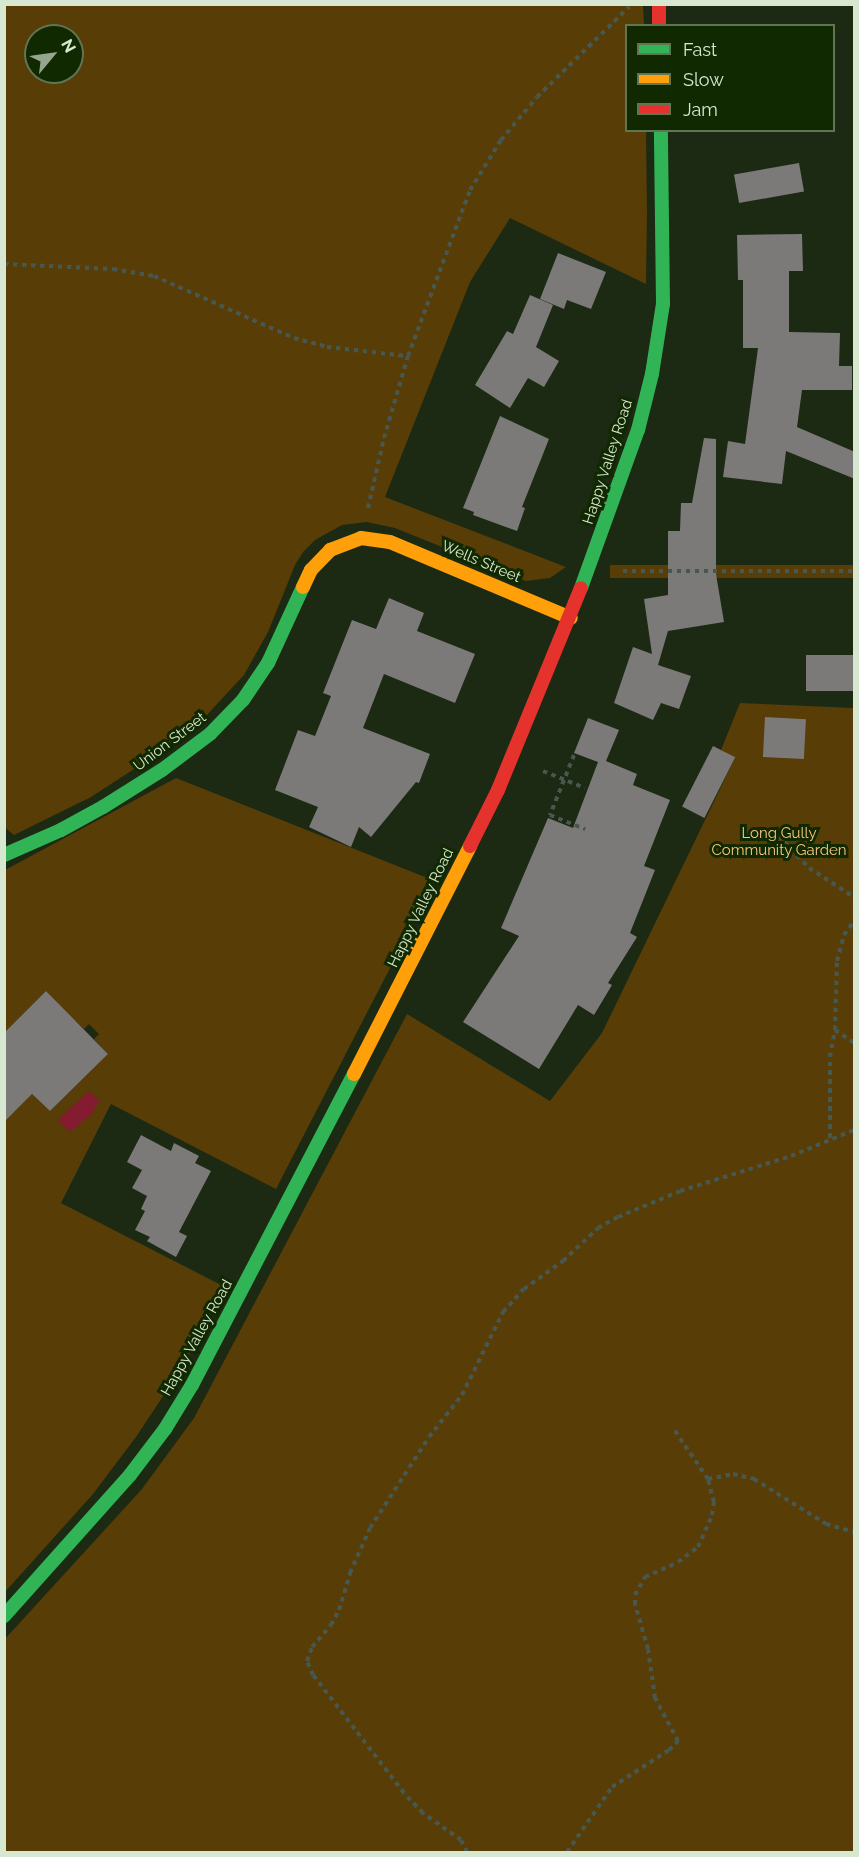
<!DOCTYPE html>
<html>
<head>
<meta charset="utf-8">
<style>
  body { margin:0 }
  #map { position:relative; width:859px; height:1857px; overflow:hidden; background:#1c2913; font-family:Raleway,sans-serif }
  div>[style] { position:absolute }
  .green>* { inset:0; background:#583d06; transform-origin:0 0 }
  .water>* { inset:0; background:#851b30 }
  .building>* { inset:0; background:#7b7a79; transform-origin:0 0 }
  .path>* { height:4px; margin-top:-2px; transform-origin:0; background:repeating-linear-gradient(90deg,#465850 0 4.5px,transparent 0 9px) }
  .fast>* { height:14px; margin:-7px; padding:0 7px; transform-origin:7px; border-radius:7px; background:#30b455 }
  .slow>* { height:14px; margin:-7px; padding:0 7px; transform-origin:7px; border-radius:7px; background:#ff9f0a }
  .jam>* { height:14px; margin:-7px; padding:0 7px; transform-origin:7px; border-radius:7px; background:#e5322d }
  span { translate:-50% -50%; white-space:nowrap; text-align:center; line-height:1.15; -webkit-text-stroke:6px #102900; paint-order:stroke }
  .street-label { font-size:15px; color:#d8e8d0 }
  .park-label { font-size:15px; color:#f9c67d }
  .frame { position:absolute; inset:0; border:6px solid #d8e8d0; pointer-events:none }
  .legend { position:absolute; left:625px; top:24px; width:210px; height:108px; box-sizing:border-box; background:#102900; border:2px solid #607553; margin:0; padding:8px 10px; list-style:none; font-size:18px; color:#d8e8d0 }
  .legend li { display:flex; align-items:center; gap:12px; height:30px }
  .legend b { width:30px; border:2px solid #607553 }
  .north { position:absolute; left:24px; top:24px; width:60px; height:60px; box-sizing:border-box; background:#102900; border:2px solid #607553; border-radius:50%; rotate:61deg; font-size:16px; font-weight:700; line-height:24px; text-align:center; color:#d8e8d0 }
  .north::after { content:''; display:block; margin:auto; width:21px; height:27px; background:#96a58e; clip-path:polygon(50% 0,100% 100%,50% 72%,0 100%) }
</style>
</head>
<body>
<div id="map">
  <div class="green">
    <div style="clip-path:polygon(evenodd,4px 5px,643px 5px,644px 25px,626px 26px,626px 130px,646px 131px,647px 211px,646px 284px,510px 218px,470px 282px,385px 497px,566px 567px,550px 578px,526px 581px,395px 528px,367px 522px,342px 525px,315px 540px,303px 552px,295px 565px,268px 632px,244px 675px,191px 732px,91px 797px,14px 835px,4px 827px,4px 5px,36px 36px,72px 36px,72px 72px,36px 72px,36px 36px)"></div>
    <div style="left:610px;top:565px;width:244px;height:13px"></div>
    <div style="clip-path:polygon(740px 703px,854px 708px,854px 1852px,5px 1852px,4px 1640px,142px 1489px,194px 1418px,407px 1014px,550px 1101px,602px 1033px,735px 758px,721px 750px)"></div>
    <div style="clip-path:polygon(176px 778px,435px 881px,276px 1189px,111px 1104px,61px 1203px,225px 1287px,185px 1363px,136px 1437px,93px 1494px,5px 1592px,5px 1102px,14px 1112px,32px 1094px,50px 1111px,108px 1054px,94px 1039px,99px 1034px,89px 1024px,84px 1029px,68px 1014px,55px 1019px,64px 1010px,46px 991px,5px 1032px,5px 870px)"></div>
  </div>
  <div class="water">
    <div style="clip-path:polygon(89px 1091px,100px 1102px,93px 1109px,95px 1111px,70px 1132px,58px 1120px)"></div>
  </div>
  <div class="building">
    <div style="left:799px;top:163px;width:29px;height:66px;rotate:80deg"></div>
    <div style="clip-path:polygon(802px 234px,803px 271px,789px 271px,789px 332px,840px 333px,839px 366px,852px 366px,852px 390px,802px 390px,797px 427px,855px 452px,855px 479px,786px 451px,782px 484px,723px 477px,728px 441px,745px 444px,758px 348px,743px 348px,743px 280px,738px 280px,737px 235px)"></div>
    <div style="clip-path:polygon(558px 253px,606px 272px,591px 309px,567px 300px,564px 309px,540px 299px)"></div>
    <div style="clip-path:polygon(530px 295px,553px 305px,536px 347px,559px 361px,544px 387px,528px 378px,510px 408px,475px 385px,507px 331px,513px 334px)"></div>
    <div style="clip-path:polygon(500px 416px,549px 439px,522px 507px,525px 508px,517px 531px,473px 515px,474px 512px,463px 508px)"></div>
    <div style="clip-path:polygon(704px 438px,716px 439px,716px 574px,724px 622px,668px 631px,658px 665px,691px 676px,679px 709px,661px 703px,653px 720px,614px 703px,633px 647px,652px 654px,644px 599px,668px 595px,668px 531px,680px 531px,681px 503px,692px 503px)"></div>
    <div style="clip-path:polygon(389px 598px,424px 613px,417px 631px,475px 654px,455px 703px,384px 674px,363px 728px,430px 754px,419px 783px,416px 782px,371px 837px,359px 827px,351px 847px,309px 827px,318px 807px,275px 790px,298px 730px,315px 736px,331px 696px,323px 693px,352px 620px,376px 629px)"></div>
    <div style="left:855px;top:655px;width:36px;height:49px;rotate:90deg"></div>
    <div style="left:765px;top:717px;width:41px;height:40px;rotate:3deg"></div>
    <div style="clip-path:polygon(588px 718px,619px 730px,606px 761px,637px 774px,633px 785px,670px 800px,644px 866px,655px 870px,630px 933px,637px 937px,608px 983px,612px 985px,594px 1015px,578px 1005px,539px 1069px,463px 1022px,519px 936px,501px 928px,548px 818px,573px 828px,598px 762px,574px 753px)"></div>
    <div style="left:713px;top:746px;width:25px;height:68px;rotate:27deg"></div>
    <div style="clip-path:polygon(46px 991px,108px 1054px,50px 1111px,32px 1094px,4px 1122px,4px 1033px)"></div>
    <div style="clip-path:polygon(141px 1135px,171px 1151px,174px 1143px,199px 1156px,195px 1163px,211px 1171px,179px 1232px,187px 1236px,176px 1257px,147px 1241px,150px 1237px,135px 1230px,145px 1211px,141px 1209px,147px 1196px,132px 1188px,142px 1170px,127px 1162px)"></div>
  </div>
  <div class="path">
    <div style="left:4px;top:264px;width:109px;rotate:2.6deg"></div>
    <div style="left:113px;top:269px;width:42px;rotate:9.7deg"></div>
    <div style="left:154px;top:276px;width:153px;rotate:23.9deg"></div>
    <div style="left:294px;top:338px;width:34px;rotate:15deg"></div>
    <div style="left:327px;top:347px;width:81px;rotate:6.3deg"></div>
    <div style="left:368px;top:508px;width:72px;rotate:-77.1deg"></div>
    <div style="left:384px;top:438px;width:85px;rotate:-73.7deg"></div>
    <div style="left:408px;top:356px;width:177px;rotate:-69.5deg"></div>
    <div style="left:470px;top:190px;width:59px;rotate:-58.2deg"></div>
    <div style="left:501px;top:140px;width:56px;rotate:-50.1deg"></div>
    <div style="left:537px;top:97px;width:129px;rotate:-44.4deg"></div>
    <div style="left:623px;top:571px;width:231px"></div>
    <div style="left:574px;top:755px;width:65px;rotate:111.8deg"></div>
    <div style="left:550px;top:815px;width:38px;rotate:22deg"></div>
    <div style="left:543px;top:771px;width:45px;rotate:22deg"></div>
    <div style="left:772px;top:829px;width:54px;rotate:46.5deg"></div>
    <div style="left:809px;top:868px;width:54px;rotate:32.8deg"></div>
    <div style="left:835px;top:1030px;width:23px;rotate:34deg"></div>
    <div style="left:830px;top:1138px;width:81px;rotate:-90deg"></div>
    <div style="left:830px;top:1057px;width:27px;rotate:-80deg"></div>
    <div style="left:835px;top:1030px;width:69px;rotate:-88.3deg"></div>
    <div style="left:837px;top:961px;width:27px;rotate:-75deg"></div>
    <div style="left:844px;top:935px;width:17px;rotate:-54deg"></div>
    <div style="left:708px;top:1479px;width:25px;rotate:-11deg"></div>
    <div style="left:733px;top:1474px;width:22px;rotate:13deg"></div>
    <div style="left:754px;top:1479px;width:85px;rotate:32deg"></div>
    <div style="left:826px;top:1524px;width:29px;rotate:16deg"></div>
    <div style="left:467px;top:1852px;width:13px;rotate:-117deg"></div>
    <div style="left:461px;top:1840px;width:47px;rotate:-144.6deg"></div>
    <div style="left:423px;top:1813px;width:28px;rotate:-134deg"></div>
    <div style="left:404px;top:1793px;width:149px;rotate:-127.6deg"></div>
    <div style="left:313px;top:1675px;width:15px;rotate:-113deg"></div>
    <div style="left:307px;top:1661px;width:15px;rotate:-70deg"></div>
    <div style="left:312px;top:1647px;width:29px;rotate:-49deg"></div>
    <div style="left:331px;top:1625px;width:17px;rotate:-62deg"></div>
    <div style="left:339px;top:1610px;width:39px;rotate:-73deg"></div>
    <div style="left:350px;top:1573px;width:49px;rotate:-66deg"></div>
    <div style="left:370px;top:1528px;width:108px;rotate:-57deg"></div>
    <div style="left:429px;top:1437px;width:53px;rotate:-51.8deg"></div>
    <div style="left:462px;top:1395px;width:93px;rotate:-63.7deg"></div>
    <div style="left:503px;top:1312px;width:31px;rotate:-48deg"></div>
    <div style="left:524px;top:1289px;width:48px;rotate:-35.7deg"></div>
    <div style="left:563px;top:1261px;width:48px;rotate:-43.3deg"></div>
    <div style="left:598px;top:1228px;width:23px;rotate:-29deg"></div>
    <div style="left:618px;top:1217px;width:67px;rotate:-22.8deg"></div>
    <div style="left:680px;top:1191px;width:116px;rotate:-17.5deg"></div>
    <div style="left:791px;top:1156px;width:68px;rotate:-22.4deg"></div>
    <div style="left:567px;top:1852px;width:79px;rotate:-55.3deg"></div>
    <div style="left:612px;top:1787px;width:68px;rotate:-33deg"></div>
    <div style="left:669px;top:1750px;width:13px;rotate:-45deg"></div>
    <div style="left:678px;top:1741px;width:49px;rotate:-118.1deg"></div>
    <div style="left:655px;top:1698px;width:49px;rotate:-98.1deg"></div>
    <div style="left:648px;top:1649px;width:47px;rotate:-106.1deg"></div>
    <div style="left:635px;top:1604px;width:9px;rotate:-90deg"></div>
    <div style="left:635px;top:1595px;width:21px;rotate:-61deg"></div>
    <div style="left:645px;top:1577px;width:36px;rotate:-24deg"></div>
    <div style="left:678px;top:1562px;width:25px;rotate:-37deg"></div>
    <div style="left:698px;top:1547px;width:35px;rotate:-66deg"></div>
    <div style="left:712px;top:1515px;width:13px;rotate:-81deg"></div>
    <div style="left:714px;top:1502px;width:24px;rotate:-105deg"></div>
    <div style="left:708px;top:1479px;width:62px;rotate:-124.5deg"></div>
  </div>
  <div class="fast">
    <div style="left:581px;top:588px;width:168px;rotate:-70.2deg"></div>
    <div style="left:638px;top:430px;width:58px;rotate:-76deg"></div>
    <div style="left:652px;top:374px;width:71px;rotate:-81.1deg"></div>
    <div style="left:663px;top:304px;width:174px;rotate:-90.7deg"></div>
    <div style="left:4px;top:855px;width:62px;rotate:-23.7deg"></div>
    <div style="left:61px;top:830px;width:48px;rotate:-28.7deg"></div>
    <div style="left:103px;top:807px;width:70px;rotate:-32.1deg"></div>
    <div style="left:162px;top:770px;width:60px;rotate:-36.9deg"></div>
    <div style="left:210px;top:734px;width:47px;rotate:-45.9deg"></div>
    <div style="left:243px;top:700px;width:45px;rotate:-56deg"></div>
    <div style="left:268px;top:663px;width:84px;rotate:-65.3deg"></div>
    <div style="left:4px;top:1616px;width:189px;rotate:-48.2deg"></div>
    <div style="left:130px;top:1475px;width:58px;rotate:-52.7deg"></div>
    <div style="left:165px;top:1429px;width:52px;rotate:-58.5deg"></div>
    <div style="left:192px;top:1385px;width:351px;rotate:-62.5deg"></div>
  </div>
  <div class="slow">
    <div style="left:303px;top:587px;width:19px;rotate:-65deg"></div>
    <div style="left:311px;top:570px;width:28px;rotate:-46deg"></div>
    <div style="left:330px;top:550px;width:33px;rotate:-21deg"></div>
    <div style="left:361px;top:538px;width:29px;rotate:8deg"></div>
    <div style="left:390px;top:542px;width:196px;rotate:22.8deg"></div>
    <div style="left:354px;top:1074px;width:256px;rotate:-63deg"></div>
  </div>
  <div class="jam">
    <div style="left:659px;top:4px;width:22px;rotate:90deg"></div>
    <div style="left:470px;top:846px;width:63px;rotate:-63.4deg"></div>
    <div style="left:498px;top:790px;width:218px;rotate:-67.7deg"></div>
  </div>
  <div class="street-label">
    <span style="left:608px;top:462px;rotate:-72deg">Happy Valley Road</span>
    <span style="left:481px;top:562px;rotate:23deg">Wells Street</span>
    <span style="left:170px;top:742px;rotate:-37deg">Union Street</span>
    <span style="left:421px;top:908px;rotate:-64deg">Happy Valley Road</span>
    <span style="left:197px;top:1338px;rotate:-61deg">Happy Valley Road</span>
  </div>
  <div class="park-label">
    <span style="left:779px;top:842px">Long Gully<br>Community Garden</span>
  </div>
  <div class="frame"></div>
  <ul class="legend">
  <li><b style="height:8px;background:#30b455"></b>Fast</li>
  <li><b style="height:8px;background:#ff9f0a"></b>Slow</li>
  <li><b style="height:8px;background:#e5322d"></b>Jam</li>
  </ul>
  <div class="north">N</div>
</div>
</body>
</html>
